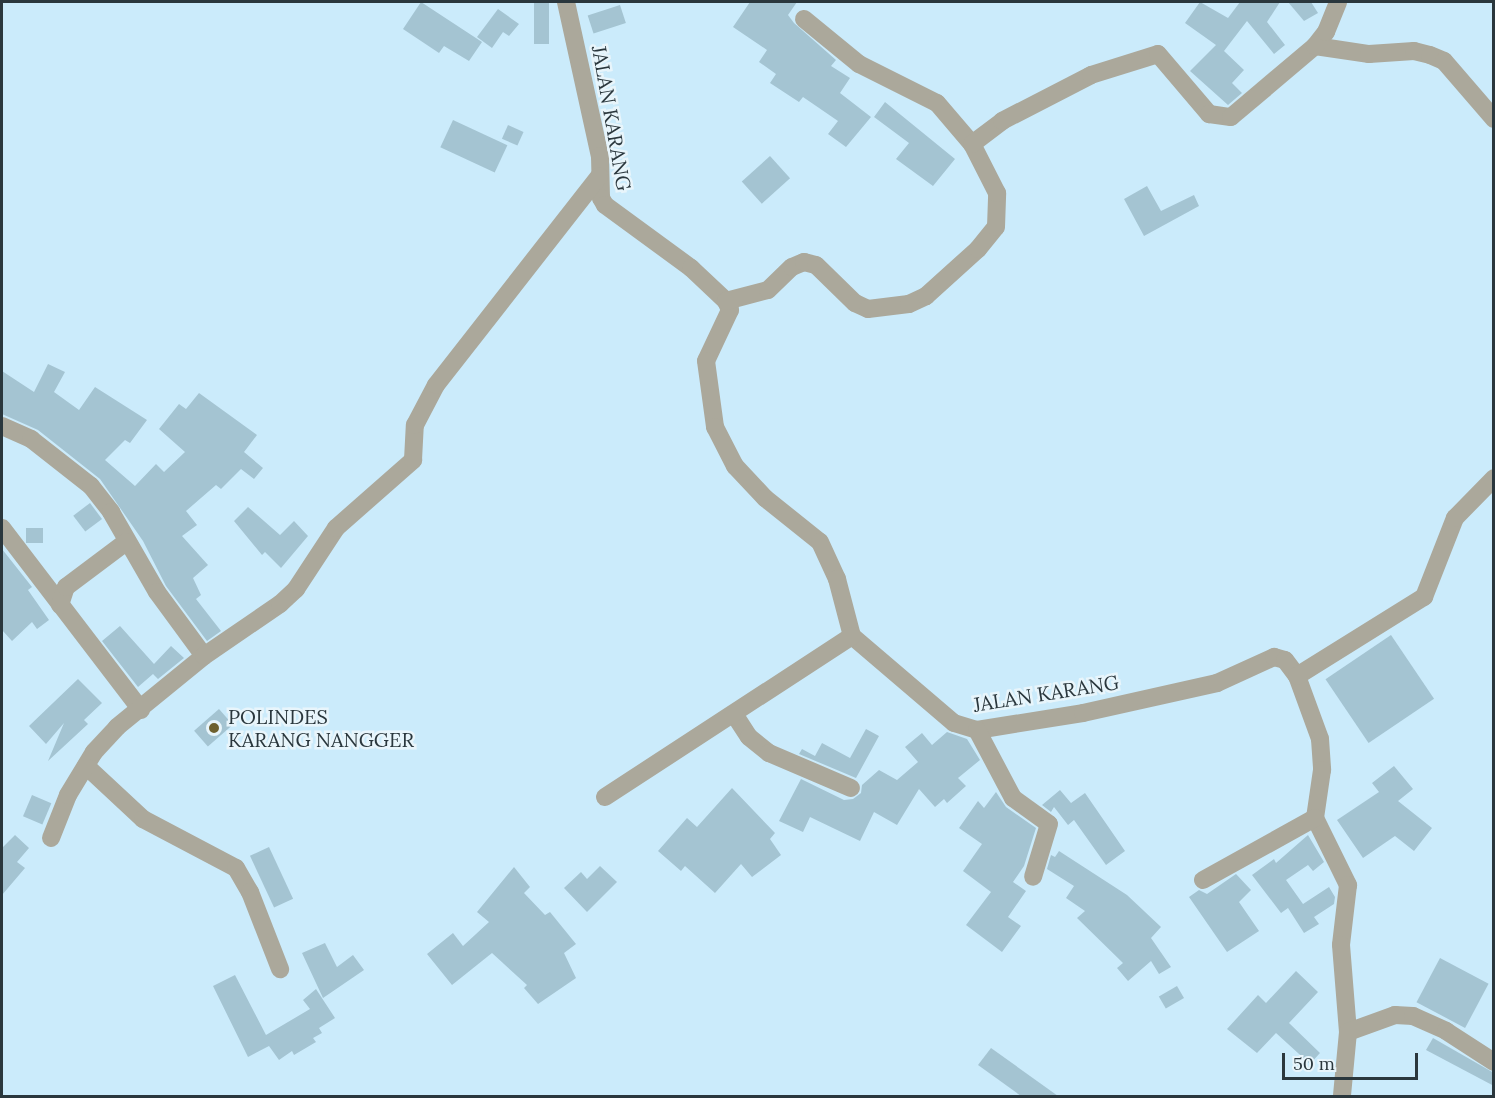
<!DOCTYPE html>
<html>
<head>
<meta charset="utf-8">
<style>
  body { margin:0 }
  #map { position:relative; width:1495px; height:1098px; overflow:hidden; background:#cbebfb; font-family:Lora,serif }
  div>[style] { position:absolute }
  .building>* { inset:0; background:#a4c4d2; transform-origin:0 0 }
  .street>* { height:18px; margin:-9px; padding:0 9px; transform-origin:9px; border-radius:9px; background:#aba89b }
  .dots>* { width:16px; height:16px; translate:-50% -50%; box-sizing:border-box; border:3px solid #e8f5fb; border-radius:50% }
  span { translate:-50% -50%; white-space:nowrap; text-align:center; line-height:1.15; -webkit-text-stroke:5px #e8f5fb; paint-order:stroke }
  .street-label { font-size:20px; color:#2a373d }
  .poi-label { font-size:20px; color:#2a373d }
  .left { translate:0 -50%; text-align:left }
  .frame { position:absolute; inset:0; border:3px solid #2a373d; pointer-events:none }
  .scale { position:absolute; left:1282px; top:1053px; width:136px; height:27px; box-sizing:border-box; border:3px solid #2a373d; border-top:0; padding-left:8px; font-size:18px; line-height:21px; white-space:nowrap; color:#2a373d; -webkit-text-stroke:4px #e8f5fb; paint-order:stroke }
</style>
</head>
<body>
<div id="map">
  <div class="building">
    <div style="clip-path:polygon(421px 2px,482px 42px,469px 61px,444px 46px,439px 53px,403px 29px)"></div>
    <div style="left:534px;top:2px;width:15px;height:42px"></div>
    <div style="clip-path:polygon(750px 2px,797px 2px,788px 15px,794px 23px,836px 60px,831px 66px,850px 78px,840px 93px,871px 117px,846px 147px,828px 134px,838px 121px,803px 97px,799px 102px,770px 83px,776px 74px,759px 62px,767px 50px,733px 27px)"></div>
    <div style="clip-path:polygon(1200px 2px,1228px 18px,1240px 2px,1280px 2px,1267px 22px,1285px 45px,1274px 54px,1247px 21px,1224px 51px,1244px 70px,1232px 83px,1242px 93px,1228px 105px,1190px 71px,1216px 45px,1185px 23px)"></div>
    <div style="clip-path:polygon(1288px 2px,1311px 2px,1318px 13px,1304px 21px)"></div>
    <div style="left:620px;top:5px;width:19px;height:34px;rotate:72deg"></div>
    <div style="clip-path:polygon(498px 9px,519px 24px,509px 36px,503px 32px,492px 48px,477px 37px)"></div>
    <div style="clip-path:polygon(885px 102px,955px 159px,933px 186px,896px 159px,909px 143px,874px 117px)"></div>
    <div style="left:453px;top:120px;width:60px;height:30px;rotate:25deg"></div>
    <div style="left:508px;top:125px;width:17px;height:15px;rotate:24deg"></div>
    <div style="left:770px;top:156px;width:30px;height:38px;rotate:48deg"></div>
    <div style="clip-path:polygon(1147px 186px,1161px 211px,1194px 195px,1199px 206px,1144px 236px,1124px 199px)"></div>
    <div style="clip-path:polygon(48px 364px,65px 372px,54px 392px,79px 410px,95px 387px,147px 420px,130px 443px,125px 440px,105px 460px,135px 486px,156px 464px,164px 472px,185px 452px,159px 429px,179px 404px,186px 409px,199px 393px,257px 435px,244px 452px,263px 468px,254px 479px,241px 469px,221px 489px,216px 485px,186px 511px,197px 525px,182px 536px,208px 565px,193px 578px,201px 595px,196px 599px,221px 631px,207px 641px,166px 586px,143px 541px,100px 479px,38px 430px,2px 414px,2px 371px,34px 392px)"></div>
    <div style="left:90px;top:503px;width:20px;height:21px;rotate:53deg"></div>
    <div style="clip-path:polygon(248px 507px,280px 535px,294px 521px,308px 536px,281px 568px,265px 552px,262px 555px,234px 521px)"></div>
    <div style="left:26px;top:528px;width:17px;height:15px"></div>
    <div style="clip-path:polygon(2px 549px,32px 587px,28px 590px,49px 620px,37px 629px,32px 622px,12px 641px,2px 630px)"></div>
    <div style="clip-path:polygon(120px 626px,154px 664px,171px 646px,184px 658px,158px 679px,153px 674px,138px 687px,102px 641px)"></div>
    <div style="left:1391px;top:635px;width:77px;height:79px;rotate:56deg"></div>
    <div style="clip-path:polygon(78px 679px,102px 703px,84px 720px,88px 724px,48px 761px,64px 723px,46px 744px,29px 726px)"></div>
    <div style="left:219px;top:709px;width:21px;height:33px;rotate:49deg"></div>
    <div style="clip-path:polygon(866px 729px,879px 736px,856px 778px,799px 754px,802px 749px,815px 756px,822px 743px,850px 758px)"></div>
    <div style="clip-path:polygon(947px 732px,967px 739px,980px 760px,958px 778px,966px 786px,947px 803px,944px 799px,935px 807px,919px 789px,897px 825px,874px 812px,860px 841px,810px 817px,803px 832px,779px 821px,801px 779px,844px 800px,853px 799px,861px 793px,862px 785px,879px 770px,897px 780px,918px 762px,905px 747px,922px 733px,932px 745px)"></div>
    <div style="clip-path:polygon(1394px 766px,1413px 789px,1398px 801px,1432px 828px,1414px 851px,1395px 836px,1363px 858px,1337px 820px,1379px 792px,1372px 783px)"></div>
    <div style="clip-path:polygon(732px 788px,775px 833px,770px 839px,781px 855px,752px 877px,741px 864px,715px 893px,685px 866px,681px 871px,658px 851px,687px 818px,697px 827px)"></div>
    <div style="clip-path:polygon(1060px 790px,1071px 803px,1085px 793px,1125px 851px,1106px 865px,1074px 820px,1068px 825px,1054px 807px,1051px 812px,1042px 805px)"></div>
    <div style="clip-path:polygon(996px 792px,1006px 807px,1036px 828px,1024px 866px,1013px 882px,1026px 891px,1008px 917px,1021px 926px,1002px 952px,966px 925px,991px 892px,963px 871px,982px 844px,959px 828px,978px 801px,984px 808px)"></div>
    <div style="left:32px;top:795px;width:21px;height:23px;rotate:23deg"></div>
    <div style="clip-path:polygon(15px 835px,29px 848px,17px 862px,25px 868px,2px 895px,2px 848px)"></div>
    <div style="clip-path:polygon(1308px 835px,1324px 862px,1313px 871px,1308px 865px,1286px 880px,1303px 904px,1329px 887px,1335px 897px,1334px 904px,1314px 917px,1319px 924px,1304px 933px,1288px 908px,1281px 913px,1252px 875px,1274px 859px,1276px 863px)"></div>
    <div style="left:269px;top:847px;width:57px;height:21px;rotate:65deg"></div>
    <div style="clip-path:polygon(1059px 851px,1127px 895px,1161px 927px,1151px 938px,1171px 967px,1159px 974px,1151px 961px,1128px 981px,1117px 968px,1123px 963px,1077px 918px,1085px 911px,1066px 898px,1074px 886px,1047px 869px,1051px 855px,1055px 857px)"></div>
    <div style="clip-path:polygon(600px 866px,617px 882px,587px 912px,564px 888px,581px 872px,587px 879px)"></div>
    <div style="clip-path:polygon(514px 867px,530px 887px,524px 893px,545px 915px,550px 912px,576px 944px,564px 953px,576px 978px,538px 1004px,524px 988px,527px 985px,492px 953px,452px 985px,427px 954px,453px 933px,463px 946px,489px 922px,477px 912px)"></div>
    <div style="clip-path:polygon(1236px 874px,1251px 890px,1239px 902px,1259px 931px,1227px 952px,1189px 897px,1199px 890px,1207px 894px)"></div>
    <div style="clip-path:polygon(325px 943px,337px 967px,353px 955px,364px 970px,323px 998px,302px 953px)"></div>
    <div style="left:1440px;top:958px;width:55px;height:50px;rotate:28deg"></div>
    <div style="clip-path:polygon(1296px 971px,1318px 992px,1289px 1023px,1320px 1053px,1310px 1064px,1276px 1033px,1257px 1053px,1227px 1029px,1258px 995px,1266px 1003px)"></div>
    <div style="clip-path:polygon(235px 975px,266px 1035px,310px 1009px,303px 1000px,316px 989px,335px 1018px,319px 1028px,322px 1033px,313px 1038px,316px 1042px,294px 1055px,292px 1051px,279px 1060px,269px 1046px,248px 1057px,213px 986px)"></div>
    <div style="left:1177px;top:986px;width:14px;height:21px;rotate:60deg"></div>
    <div style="clip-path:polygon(1433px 1038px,1494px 1073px,1494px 1086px,1426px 1050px)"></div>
    <div style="clip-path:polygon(991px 1048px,1058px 1096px,1021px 1096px,978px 1065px)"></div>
  </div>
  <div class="street">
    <div style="left:566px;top:2px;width:158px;rotate:77.6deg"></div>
    <div style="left:600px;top:156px;width:42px;rotate:88.6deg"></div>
    <div style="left:601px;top:198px;width:8px;rotate:60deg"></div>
    <div style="left:605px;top:205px;width:107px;rotate:36.2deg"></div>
    <div style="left:691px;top:268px;width:48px;rotate:43.3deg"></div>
    <div style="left:726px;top:301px;width:10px;rotate:66deg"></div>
    <div style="left:730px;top:310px;width:56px;rotate:115.2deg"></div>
    <div style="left:706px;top:361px;width:67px;rotate:82.2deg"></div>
    <div style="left:715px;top:427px;width:44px;rotate:62.9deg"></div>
    <div style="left:735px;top:466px;width:44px;rotate:46.8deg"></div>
    <div style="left:765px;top:498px;width:70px;rotate:38.7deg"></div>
    <div style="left:820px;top:542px;width:41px;rotate:65.3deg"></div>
    <div style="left:837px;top:579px;width:59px;rotate:75.3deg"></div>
    <div style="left:852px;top:636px;width:134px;rotate:40.5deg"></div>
    <div style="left:954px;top:723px;width:24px;rotate:17deg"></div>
    <div style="left:977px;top:730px;width:107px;rotate:-9.1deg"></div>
    <div style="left:1083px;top:713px;width:137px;rotate:-12.6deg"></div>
    <div style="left:1217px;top:683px;width:63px;rotate:-24.5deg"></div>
    <div style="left:1274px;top:657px;width:11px;rotate:15deg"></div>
    <div style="left:1285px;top:660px;width:20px;rotate:53deg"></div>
    <div style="left:1297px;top:676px;width:67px;rotate:69.9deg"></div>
    <div style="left:1320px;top:739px;width:31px;rotate:86deg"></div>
    <div style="left:1322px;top:770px;width:49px;rotate:98.3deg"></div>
    <div style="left:1315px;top:818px;width:75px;rotate:63.8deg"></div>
    <div style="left:1348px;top:885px;width:60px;rotate:96.7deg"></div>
    <div style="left:1341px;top:945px;width:87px;rotate:85.4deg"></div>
    <div style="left:1348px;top:1032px;width:64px;rotate:95.4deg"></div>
    <div style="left:804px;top:19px;width:71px;rotate:39.3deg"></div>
    <div style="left:859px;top:64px;width:87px;rotate:26.6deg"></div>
    <div style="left:937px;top:103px;width:54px;rotate:49.5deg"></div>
    <div style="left:1315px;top:46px;width:55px;rotate:8.4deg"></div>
    <div style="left:1369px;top:54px;width:45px;rotate:-3.8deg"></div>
    <div style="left:1414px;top:51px;width:16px;rotate:14deg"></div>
    <div style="left:1430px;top:55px;width:15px;rotate:23deg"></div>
    <div style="left:1444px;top:61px;width:77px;rotate:49.2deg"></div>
    <div style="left:726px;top:301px;width:43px;rotate:-14.7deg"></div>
    <div style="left:768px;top:290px;width:33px;rotate:-44deg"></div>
    <div style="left:792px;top:267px;width:13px;rotate:-23deg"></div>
    <div style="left:804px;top:262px;width:12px;rotate:14deg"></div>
    <div style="left:816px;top:265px;width:54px;rotate:44.3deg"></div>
    <div style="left:855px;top:303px;width:14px;rotate:25deg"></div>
    <div style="left:868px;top:309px;width:41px;rotate:-7deg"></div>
    <div style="left:909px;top:304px;width:19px;rotate:-25deg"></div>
    <div style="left:926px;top:296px;width:70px;rotate:-42.1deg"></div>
    <div style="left:978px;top:249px;width:28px;rotate:-51deg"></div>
    <div style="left:996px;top:227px;width:34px;rotate:-88deg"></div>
    <div style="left:997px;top:193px;width:55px;rotate:-117deg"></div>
    <div style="left:972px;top:144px;width:38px;rotate:-37deg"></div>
    <div style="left:1002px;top:121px;width:100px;rotate:-27.3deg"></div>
    <div style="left:1091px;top:75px;width:70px;rotate:-17.4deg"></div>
    <div style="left:1158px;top:54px;width:79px;rotate:49.6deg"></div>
    <div style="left:1209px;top:114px;width:22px;rotate:8deg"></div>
    <div style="left:1231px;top:117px;width:110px;rotate:-40.2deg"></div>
    <div style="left:1315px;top:46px;width:18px;rotate:-52deg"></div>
    <div style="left:1326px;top:32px;width:32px;rotate:-68deg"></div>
    <div style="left:2px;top:426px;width:32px;rotate:24deg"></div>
    <div style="left:31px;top:439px;width:76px;rotate:38.1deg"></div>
    <div style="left:91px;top:486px;width:33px;rotate:52deg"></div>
    <div style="left:111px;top:512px;width:92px;rotate:60.1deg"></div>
    <div style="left:157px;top:592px;width:79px;rotate:53.7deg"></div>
    <div style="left:2px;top:528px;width:229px;rotate:52.6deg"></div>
    <div style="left:60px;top:605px;width:19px;rotate:-72deg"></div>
    <div style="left:66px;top:587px;width:75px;rotate:-36.9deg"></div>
    <div style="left:1297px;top:676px;width:150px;rotate:-31.9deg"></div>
    <div style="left:1424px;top:597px;width:85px;rotate:-68.6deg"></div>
    <div style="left:1455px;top:518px;width:56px;rotate:-45.7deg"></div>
    <div style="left:734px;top:714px;width:27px;rotate:57deg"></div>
    <div style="left:749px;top:737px;width:26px;rotate:39deg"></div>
    <div style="left:769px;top:753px;width:89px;rotate:23.1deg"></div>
    <div style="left:977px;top:730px;width:77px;rotate:62.1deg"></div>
    <div style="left:1013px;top:798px;width:44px;rotate:35.8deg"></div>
    <div style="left:1049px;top:824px;width:55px;rotate:106.8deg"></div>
    <div style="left:86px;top:766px;width:78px;rotate:42.9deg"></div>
    <div style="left:143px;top:819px;width:105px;rotate:27.8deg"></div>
    <div style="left:236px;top:868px;width:28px;rotate:60deg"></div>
    <div style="left:250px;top:892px;width:83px;rotate:68.7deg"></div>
    <div style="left:605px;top:797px;width:295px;rotate:-33.1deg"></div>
    <div style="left:51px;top:838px;width:46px;rotate:-68.4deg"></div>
    <div style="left:68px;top:795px;width:50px;rotate:-58.8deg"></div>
    <div style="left:94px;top:752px;width:34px;rotate:-47deg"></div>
    <div style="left:117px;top:727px;width:112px;rotate:-39.2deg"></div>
    <div style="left:204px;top:656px;width:92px;rotate:-34.4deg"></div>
    <div style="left:280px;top:604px;width:22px;rotate:-43deg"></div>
    <div style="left:296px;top:589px;width:73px;rotate:-56.7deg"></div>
    <div style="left:336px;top:528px;width:103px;rotate:-41.4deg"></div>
    <div style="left:413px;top:460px;width:35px;rotate:-87deg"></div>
    <div style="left:415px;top:425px;width:45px;rotate:-62.3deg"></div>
    <div style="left:436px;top:385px;width:265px;rotate:-52deg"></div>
    <div style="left:1203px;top:880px;width:128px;rotate:-29deg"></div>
    <div style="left:1348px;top:1032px;width:50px;rotate:-19.9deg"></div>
    <div style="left:1395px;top:1015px;width:18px;rotate:3deg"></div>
    <div style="left:1413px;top:1016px;width:36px;rotate:24deg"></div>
    <div style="left:1446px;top:1031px;width:57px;rotate:32.9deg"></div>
  </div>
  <div class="dots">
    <div style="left:214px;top:728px;background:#6e602e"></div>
  </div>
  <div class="street-label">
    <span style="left:612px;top:118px;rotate:80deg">JALAN KARANG</span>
    <span style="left:1046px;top:693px;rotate:-9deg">JALAN KARANG</span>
  </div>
  <div class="poi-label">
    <span class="left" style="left:228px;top:728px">POLINDES<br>KARANG NANGGER</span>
  </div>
  <div class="frame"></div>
  <div class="scale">50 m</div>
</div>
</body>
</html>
